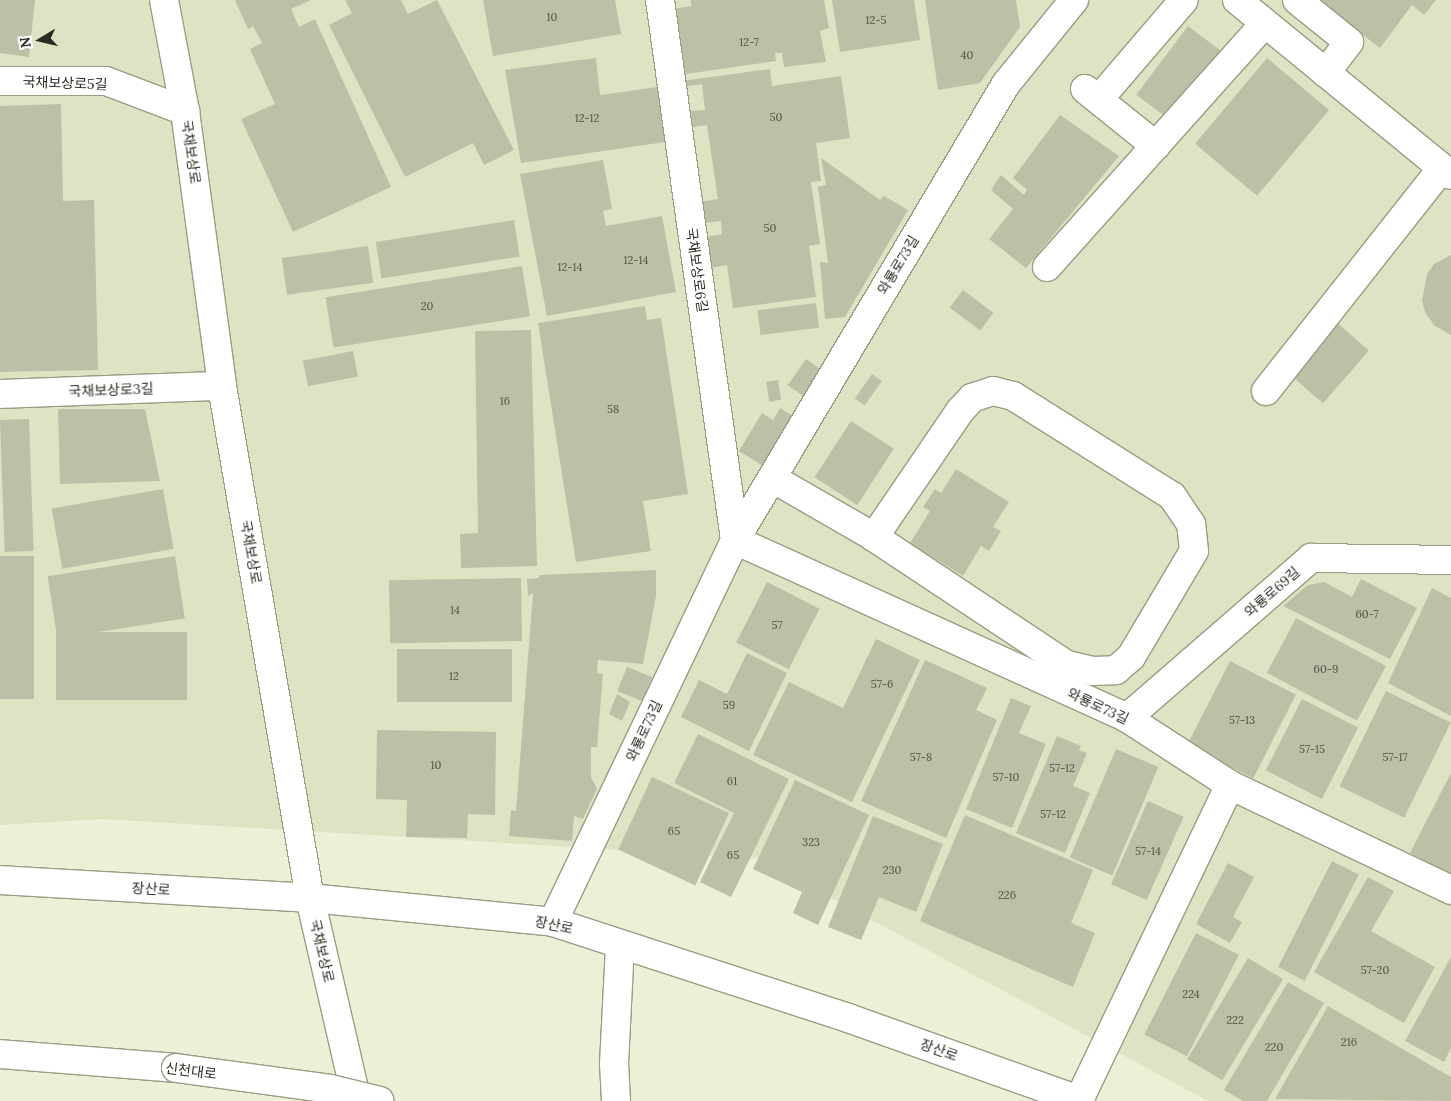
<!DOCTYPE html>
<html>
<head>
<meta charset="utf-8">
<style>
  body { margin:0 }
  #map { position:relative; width:1451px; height:1101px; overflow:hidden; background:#edf0d6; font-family:Lora,"Noto Sans KR",serif }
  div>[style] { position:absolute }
  .built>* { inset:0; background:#e0e3c3 }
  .building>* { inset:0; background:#bdbfa7; transform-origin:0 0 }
  .roads { filter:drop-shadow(1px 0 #9a9c84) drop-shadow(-1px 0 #9a9c84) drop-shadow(0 1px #9a9c84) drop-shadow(0 -1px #9a9c84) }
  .minor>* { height:28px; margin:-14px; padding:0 14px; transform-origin:14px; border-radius:14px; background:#fff }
  .major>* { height:28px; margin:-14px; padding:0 14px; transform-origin:14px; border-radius:14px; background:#fff }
  .highway>* { height:28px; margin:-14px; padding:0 14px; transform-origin:14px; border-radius:14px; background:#fff }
  .bridges { filter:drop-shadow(1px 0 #9a9c84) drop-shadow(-1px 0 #9a9c84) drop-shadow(0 1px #9a9c84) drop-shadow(0 -1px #9a9c84) }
  .highway-bridge>* { height:28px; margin:-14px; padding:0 14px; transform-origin:14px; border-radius:14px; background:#fff }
  span { translate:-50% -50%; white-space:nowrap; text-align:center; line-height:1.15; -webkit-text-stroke:4px #fff; paint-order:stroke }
  .number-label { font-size:11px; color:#505144 }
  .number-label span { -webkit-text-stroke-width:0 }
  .street-label { font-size:14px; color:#2b2c23 }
  .north { position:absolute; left:15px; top:15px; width:50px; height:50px; -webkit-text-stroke:4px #fff; paint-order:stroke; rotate:261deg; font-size:14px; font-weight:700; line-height:20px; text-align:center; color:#2b2c23 }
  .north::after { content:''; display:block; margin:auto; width:18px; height:22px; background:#2b2c23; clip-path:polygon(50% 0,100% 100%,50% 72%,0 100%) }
</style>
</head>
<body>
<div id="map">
  <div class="built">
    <div style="clip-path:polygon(0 0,1451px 0,1451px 1101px,1208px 1101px,757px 858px,102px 819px,0 825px)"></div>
  </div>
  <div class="building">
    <div style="clip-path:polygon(0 0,35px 0,29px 57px,0 53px)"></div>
    <div style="clip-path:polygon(235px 0,311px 0,291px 9px,299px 27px,315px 19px,391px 187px,293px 232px,241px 119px,275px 104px,250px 49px,262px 43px,253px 26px,248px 29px)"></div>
    <div style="clip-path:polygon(345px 0,401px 0,408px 14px,437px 0,514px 150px,484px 165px,473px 143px,405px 177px,329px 25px,352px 13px)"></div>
    <div style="clip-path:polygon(483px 0,615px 0,621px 34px,493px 56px)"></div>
    <div style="clip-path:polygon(691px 0,824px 0,829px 28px,820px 31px,826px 62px,784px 67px,782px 53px,775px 53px,776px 61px,679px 75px,674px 9px,691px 6px)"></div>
    <div style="clip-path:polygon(832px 0,914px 0,920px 40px,840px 52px)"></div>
    <div style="clip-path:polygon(925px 0,1016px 0,1020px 27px,980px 83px,938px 90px)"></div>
    <div style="clip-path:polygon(1317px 0,1436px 0,1424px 15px,1412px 5px,1380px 48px)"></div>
    <div style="left:1188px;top:26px;width:43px;height:86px;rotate:37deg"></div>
    <div style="clip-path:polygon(596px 58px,600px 95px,658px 87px,665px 142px,521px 163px,505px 70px)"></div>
    <div style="left:1267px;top:58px;width:81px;height:112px;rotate:40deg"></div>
    <div style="clip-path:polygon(770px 69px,772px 86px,841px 76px,850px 138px,816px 143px,821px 181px,811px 182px,820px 244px,809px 246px,816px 297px,733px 308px,727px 265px,710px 268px,706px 237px,722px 234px,721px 221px,704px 223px,700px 202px,718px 199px,707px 125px,693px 127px,691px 111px,705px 110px,702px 84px,682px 87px,681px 81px)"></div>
    <div style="clip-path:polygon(61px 104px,63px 201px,94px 200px,98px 370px,0 372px,0 106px)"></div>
    <div style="clip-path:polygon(1060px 115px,1119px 156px,1026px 268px,989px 239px,1013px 209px,991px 190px,1001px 175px,1024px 195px,1027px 190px,1013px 178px)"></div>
    <div style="clip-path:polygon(821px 158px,880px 200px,884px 196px,908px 210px,845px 317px,825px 319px,820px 262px,828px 263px,818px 187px,826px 185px)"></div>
    <div style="clip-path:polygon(603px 160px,612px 209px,603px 211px,606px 226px,662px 216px,676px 292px,547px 316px,520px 174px)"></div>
    <div style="left:514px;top:220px;width:37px;height:140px;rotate:81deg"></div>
    <div style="left:368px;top:246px;width:37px;height:87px;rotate:82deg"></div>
    <div style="clip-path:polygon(1451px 255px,1451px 335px,1435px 326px,1426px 314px,1422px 301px,1427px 274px,1434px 264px)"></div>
    <div style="left:522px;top:266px;width:51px;height:199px;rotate:81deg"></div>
    <div style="left:963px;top:290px;width:38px;height:22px;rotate:37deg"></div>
    <div style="left:816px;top:303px;width:25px;height:59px;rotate:83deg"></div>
    <div style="clip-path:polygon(645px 306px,647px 320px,661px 318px,688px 494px,643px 501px,651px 551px,576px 562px,538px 323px)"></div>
    <div style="left:1335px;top:321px;width:45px;height:70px;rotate:41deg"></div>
    <div style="clip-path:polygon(531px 330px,537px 566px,461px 568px,460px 534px,478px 533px,475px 331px)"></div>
    <div style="left:353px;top:351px;width:26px;height:51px;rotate:79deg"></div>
    <div style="left:806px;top:359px;width:19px;height:32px;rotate:35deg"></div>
    <div style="left:872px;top:374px;width:12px;height:30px;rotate:35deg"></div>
    <div style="left:778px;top:380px;width:20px;height:12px;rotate:81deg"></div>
    <div style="clip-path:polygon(780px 408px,795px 417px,765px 467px,739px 451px,762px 413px,773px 420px)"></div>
    <div style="clip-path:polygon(58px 409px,145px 409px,160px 481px,60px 484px)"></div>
    <div style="left:29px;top:419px;width:132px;height:29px;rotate:88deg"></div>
    <div style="left:851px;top:421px;width:51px;height:67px;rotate:33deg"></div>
    <div style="clip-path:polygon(956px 469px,1009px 502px,993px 527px,1001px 531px,989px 551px,981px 546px,963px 576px,910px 543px,930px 511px,923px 507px,935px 489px,941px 493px)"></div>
    <div style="left:163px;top:489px;width:61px;height:113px;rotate:80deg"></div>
    <div style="left:0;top:556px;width:34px;height:143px"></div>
    <div style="left:175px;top:556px;width:63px;height:129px;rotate:81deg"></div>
    <div style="clip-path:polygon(656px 570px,656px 596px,643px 664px,598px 660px,597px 673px,603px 674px,597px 747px,591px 747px,591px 777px,597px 789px,583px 819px,574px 816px,572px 841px,509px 836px,511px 810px,516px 811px,533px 593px,528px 596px,527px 579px,539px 578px,539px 575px)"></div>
    <div style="left:521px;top:578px;width:63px;height:132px;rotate:89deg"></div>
    <div style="clip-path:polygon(1361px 579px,1417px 608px,1390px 659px,1283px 606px,1308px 585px,1324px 582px,1352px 597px)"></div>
    <div style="left:767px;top:582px;width:59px;height:68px;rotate:27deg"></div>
    <div style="clip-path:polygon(1432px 588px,1451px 598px,1451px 716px,1388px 683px)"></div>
    <div style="left:1296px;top:618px;width:102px;height:62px;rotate:28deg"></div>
    <div style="left:56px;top:632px;width:131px;height:68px"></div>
    <div style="clip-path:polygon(876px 639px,920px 660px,852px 802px,753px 755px,789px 682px,843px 708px)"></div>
    <div style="left:512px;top:649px;width:53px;height:115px;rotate:90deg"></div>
    <div style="clip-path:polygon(747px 653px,787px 673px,749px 751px,681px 717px,699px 680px,727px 694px)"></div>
    <div style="clip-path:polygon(925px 660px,987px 688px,976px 710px,997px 720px,946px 838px,861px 801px)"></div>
    <div style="left:1230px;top:661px;width:74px;height:94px;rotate:27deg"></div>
    <div style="left:627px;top:667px;width:27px;height:26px;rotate:22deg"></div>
    <div style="left:1386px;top:691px;width:72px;height:106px;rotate:26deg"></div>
    <div style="clip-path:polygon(617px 694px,630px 702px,622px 721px,609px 714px)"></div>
    <div style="clip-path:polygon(1011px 698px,1031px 706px,1019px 733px,1046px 744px,1012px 828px,966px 809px)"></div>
    <div style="left:1302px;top:699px;width:63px;height:80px;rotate:27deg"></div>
    <div style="clip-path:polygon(377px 730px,496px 732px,495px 815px,468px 814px,467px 838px,406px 837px,407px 800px,376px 799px)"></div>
    <div style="clip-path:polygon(698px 734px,789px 779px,731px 897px,700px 882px,734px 813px,674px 783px)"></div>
    <div style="clip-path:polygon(1057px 736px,1081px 746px,1079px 750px,1087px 753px,1073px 786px,1090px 793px,1065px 853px,1016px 833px)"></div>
    <div style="left:1116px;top:749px;width:46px;height:118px;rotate:23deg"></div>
    <div style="clip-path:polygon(1451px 773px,1451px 874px,1410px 853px)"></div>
    <div style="left:652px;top:777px;width:85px;height:80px;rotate:25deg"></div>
    <div style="clip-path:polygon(795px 780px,869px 815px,818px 925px,793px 913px,802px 892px,753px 869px)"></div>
    <div style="left:1148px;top:801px;width:39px;height:91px;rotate:24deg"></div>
    <div style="clip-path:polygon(965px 815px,1093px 870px,1071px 923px,1095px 933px,1073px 987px,920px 921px)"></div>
    <div style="clip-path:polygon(873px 816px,943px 844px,916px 912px,879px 897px,861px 940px,828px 927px)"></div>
    <div style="left:1332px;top:861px;width:30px;height:119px;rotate:27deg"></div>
    <div style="clip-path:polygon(1228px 863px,1254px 877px,1233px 917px,1242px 922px,1230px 943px,1196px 924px)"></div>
    <div style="clip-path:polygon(1368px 877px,1394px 891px,1371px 931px,1435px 967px,1404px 1023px,1314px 972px)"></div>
    <div style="left:1196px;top:933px;width:48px;height:114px;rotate:27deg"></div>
    <div style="clip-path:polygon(1451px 957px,1451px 1048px,1444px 1062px,1405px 1041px)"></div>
    <div style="left:1248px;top:958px;width:41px;height:118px;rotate:31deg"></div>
    <div style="clip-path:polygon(1288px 982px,1324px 1003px,1267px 1101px,1243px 1101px,1224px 1090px)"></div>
    <div style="clip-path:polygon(1328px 1006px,1451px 1077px,1451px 1101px,1275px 1099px)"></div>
  </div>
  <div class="roads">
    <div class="minor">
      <div style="left:660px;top:0;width:545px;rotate:82.09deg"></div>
      <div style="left:735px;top:540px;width:431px;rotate:24.4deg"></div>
      <div style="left:1127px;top:718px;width:123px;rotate:33deg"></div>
      <div style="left:1230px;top:785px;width:245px;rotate:25.4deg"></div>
      <div style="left:1237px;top:0;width:276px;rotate:39.3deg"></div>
      <div style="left:1297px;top:0;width:67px;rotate:38.9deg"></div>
      <div style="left:1349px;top:42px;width:39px;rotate:127deg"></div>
      <div style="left:0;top:81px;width:106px"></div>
      <div style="left:106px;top:81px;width:85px;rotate:20.8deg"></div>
      <div style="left:1085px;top:89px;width:91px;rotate:38.8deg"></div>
      <div style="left:1099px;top:99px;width:130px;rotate:-49.4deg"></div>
      <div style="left:1047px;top:267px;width:327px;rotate:-48.2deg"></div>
      <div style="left:1266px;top:391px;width:284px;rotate:-51.7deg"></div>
      <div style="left:0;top:394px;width:222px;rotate:-2.1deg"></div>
      <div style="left:772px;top:478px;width:118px;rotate:30deg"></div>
      <div style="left:874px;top:537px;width:232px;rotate:33.6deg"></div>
      <div style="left:1067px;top:665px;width:26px;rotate:13deg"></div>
      <div style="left:1092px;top:671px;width:24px;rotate:-2deg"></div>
      <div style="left:1116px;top:670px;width:20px;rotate:-41deg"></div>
      <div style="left:1131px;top:657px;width:123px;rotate:-59.3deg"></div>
      <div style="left:1194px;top:551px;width:27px;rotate:-96deg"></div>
      <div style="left:1191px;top:524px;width:34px;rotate:-124deg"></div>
      <div style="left:1172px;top:496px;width:188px;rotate:-147.8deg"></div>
      <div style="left:1013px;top:396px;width:21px;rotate:-166deg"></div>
      <div style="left:993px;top:391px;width:22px;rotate:162deg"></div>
      <div style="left:972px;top:398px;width:18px;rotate:133deg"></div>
      <div style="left:960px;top:411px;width:153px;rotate:124.3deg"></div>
      <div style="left:1127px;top:718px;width:244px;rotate:-41deg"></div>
      <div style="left:1311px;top:558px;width:140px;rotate:0.8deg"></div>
      <div style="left:553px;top:922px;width:423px;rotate:-64.5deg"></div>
      <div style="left:735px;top:540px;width:530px;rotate:-59.28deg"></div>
      <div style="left:1006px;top:84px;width:108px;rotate:-51deg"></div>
      <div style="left:1079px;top:1100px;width:349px;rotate:-64.4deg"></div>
      <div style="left:616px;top:1101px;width:37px;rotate:-93deg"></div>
      <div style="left:614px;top:1064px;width:119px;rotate:-87.1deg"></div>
    </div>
    <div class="major">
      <div style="left:164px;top:0;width:113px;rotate:79.3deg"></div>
      <div style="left:185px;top:111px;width:277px;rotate:82.3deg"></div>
      <div style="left:222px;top:386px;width:520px;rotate:80.25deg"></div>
      <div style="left:310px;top:898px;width:208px;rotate:77deg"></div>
      <div style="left:0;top:880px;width:311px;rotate:3.3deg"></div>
      <div style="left:310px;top:898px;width:244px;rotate:5.6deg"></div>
      <div style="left:553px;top:922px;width:310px;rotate:18deg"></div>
      <div style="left:848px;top:1018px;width:247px;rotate:19.6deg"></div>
    </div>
    <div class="highway">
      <div style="left:0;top:1054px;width:177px;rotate:4.5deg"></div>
    </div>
  </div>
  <div class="bridges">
    <div class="highway-bridge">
      <div style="left:176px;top:1068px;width:156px;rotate:7.7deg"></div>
      <div style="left:331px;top:1089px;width:50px;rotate:13.8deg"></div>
    </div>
  </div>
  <div class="number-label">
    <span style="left:552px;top:17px">10</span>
    <span style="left:876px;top:20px">12-5</span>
    <span style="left:749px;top:42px">12-7</span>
    <span style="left:967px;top:55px">40</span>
    <span style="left:776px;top:117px">50</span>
    <span style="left:587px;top:118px">12-12</span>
    <span style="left:770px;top:228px">50</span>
    <span style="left:636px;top:260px">12-14</span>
    <span style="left:570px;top:267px">12-14</span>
    <span style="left:427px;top:306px">20</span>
    <span style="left:505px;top:401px">16</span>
    <span style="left:613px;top:409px">58</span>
    <span style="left:455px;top:610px">14</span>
    <span style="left:1367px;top:614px">60-7</span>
    <span style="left:777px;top:625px">57</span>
    <span style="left:1326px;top:669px">60-9</span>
    <span style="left:454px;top:676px">12</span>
    <span style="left:882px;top:684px">57-6</span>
    <span style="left:729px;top:705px">59</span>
    <span style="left:1242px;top:720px">57-13</span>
    <span style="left:1312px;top:749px">57-15</span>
    <span style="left:921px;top:757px">57-8</span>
    <span style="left:1395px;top:757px">57-17</span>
    <span style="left:436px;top:765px">10</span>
    <span style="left:1062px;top:768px">57-12</span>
    <span style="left:1006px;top:777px">57-10</span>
    <span style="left:732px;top:781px">61</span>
    <span style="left:1053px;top:814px">57-12</span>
    <span style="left:674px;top:831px">65</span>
    <span style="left:811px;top:842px">323</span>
    <span style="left:1148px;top:851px">57-14</span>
    <span style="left:733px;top:855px">65</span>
    <span style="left:892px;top:870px">230</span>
    <span style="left:1007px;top:895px">226</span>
    <span style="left:1375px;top:970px">57-20</span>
    <span style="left:1191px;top:994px">224</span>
    <span style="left:1235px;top:1020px">222</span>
    <span style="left:1349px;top:1042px">216</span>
    <span style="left:1274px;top:1047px">220</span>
  </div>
  <div class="street-label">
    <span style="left:65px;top:83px;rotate:2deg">국채보상로5길</span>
    <span style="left:191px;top:152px;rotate:82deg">국채보상로</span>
    <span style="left:898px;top:265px;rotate:-59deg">와룡로73길</span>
    <span style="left:697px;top:270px;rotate:82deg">국채보상로6길</span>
    <span style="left:111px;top:390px;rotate:-2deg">국채보상로3길</span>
    <span style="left:251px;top:552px;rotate:80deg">국채보상로</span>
    <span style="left:1272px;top:592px;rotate:-41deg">와룡로69길</span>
    <span style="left:1098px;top:706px;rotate:25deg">와룡로73길</span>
    <span style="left:644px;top:731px;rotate:-65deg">와룡로73길</span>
    <span style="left:151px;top:889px;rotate:3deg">장산로</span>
    <span style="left:554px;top:925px;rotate:12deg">장산로</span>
    <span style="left:322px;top:951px;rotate:77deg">국채보상로</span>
    <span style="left:939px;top:1050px;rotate:20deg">장산로</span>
    <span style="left:191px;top:1071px;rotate:7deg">신천대로</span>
  </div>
  <div class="north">N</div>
</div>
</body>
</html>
